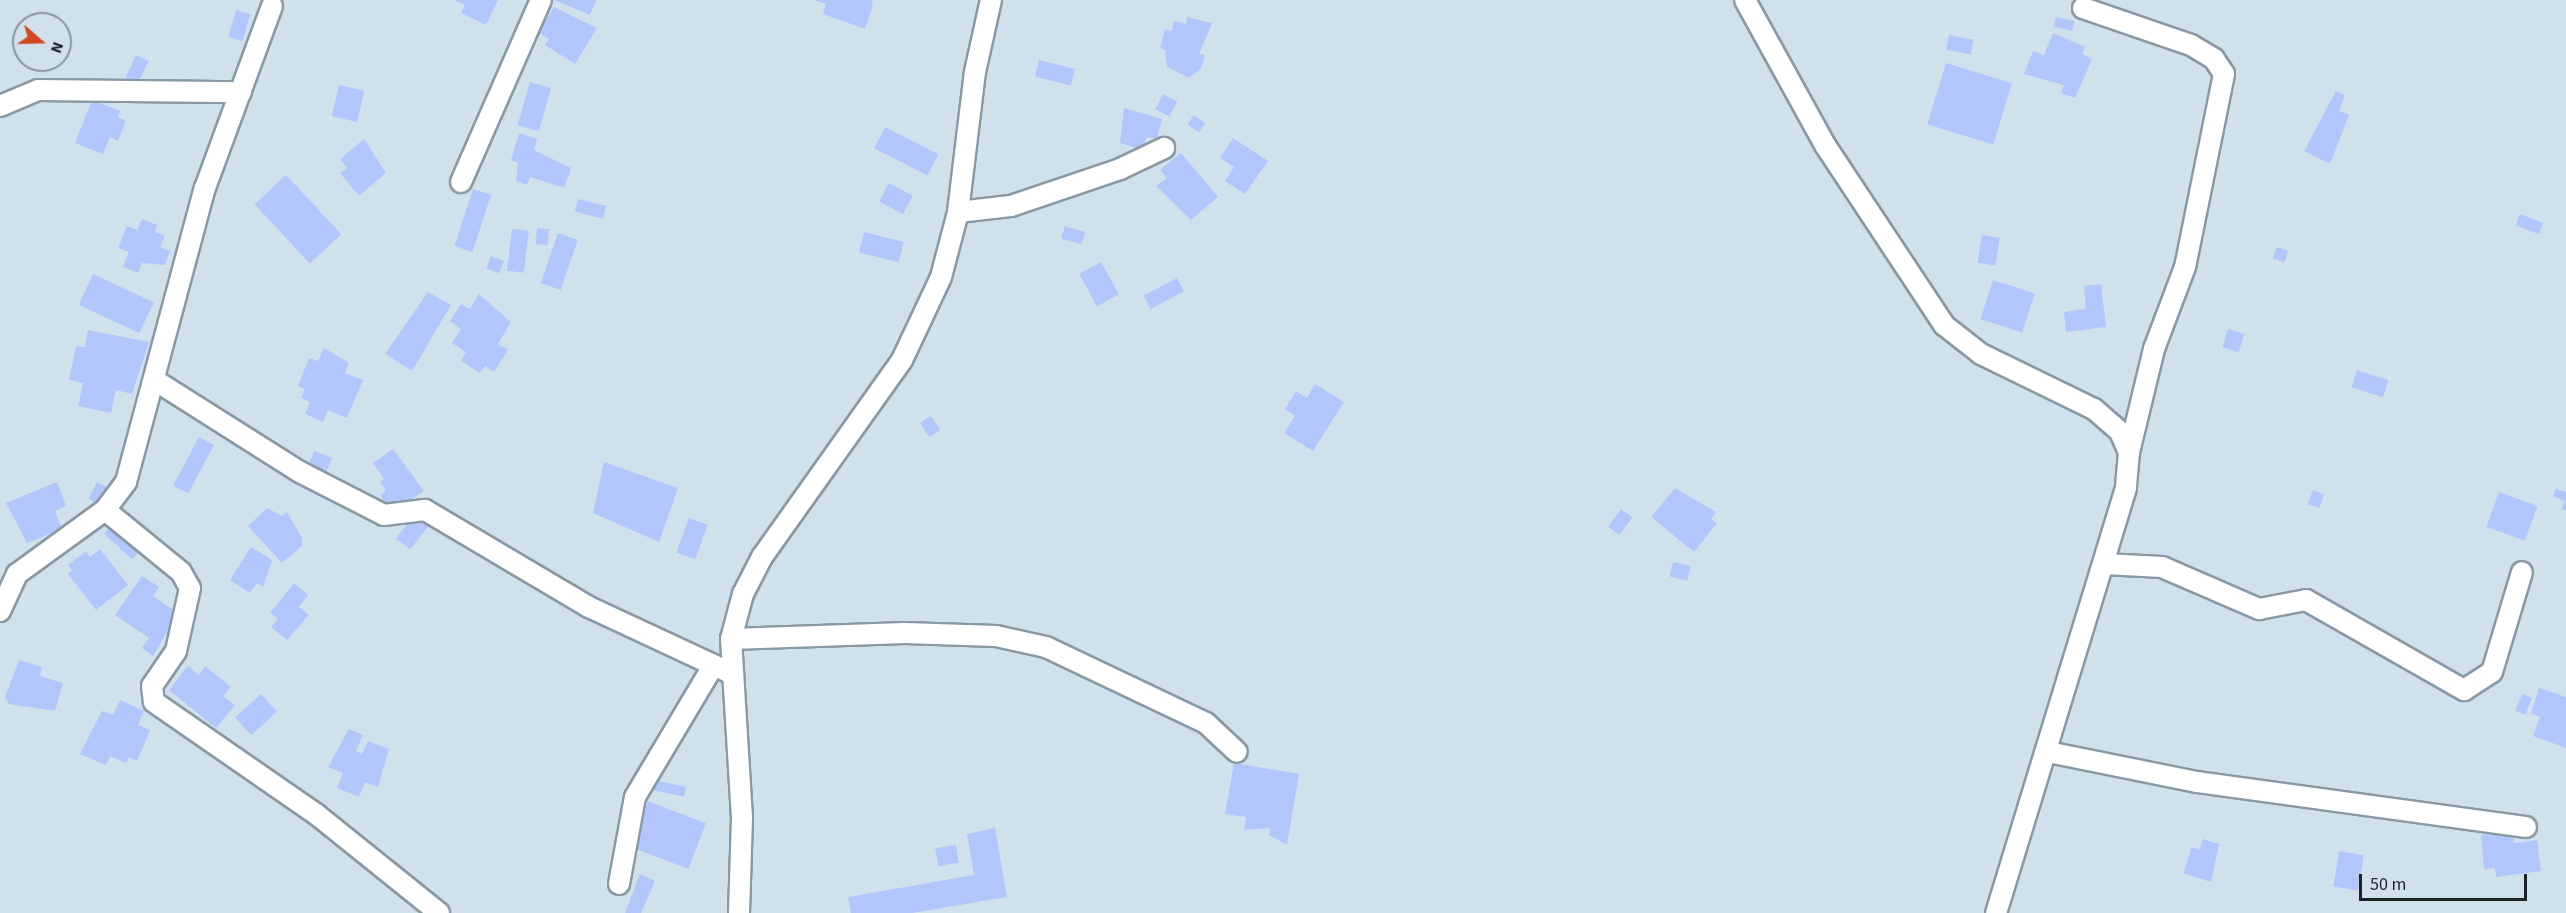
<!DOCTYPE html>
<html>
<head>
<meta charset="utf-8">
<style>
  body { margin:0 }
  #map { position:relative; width:2566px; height:913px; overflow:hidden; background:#d0e1ec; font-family:"Source Sans 3",sans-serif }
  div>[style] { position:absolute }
  .building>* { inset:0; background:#b3c6fc; transform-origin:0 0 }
  .roads { filter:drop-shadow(2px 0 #8999a4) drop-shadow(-2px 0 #8999a4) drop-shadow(0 2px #8999a4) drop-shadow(0 -2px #8999a4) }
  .minor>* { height:20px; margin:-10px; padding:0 10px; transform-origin:10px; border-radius:10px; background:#fff }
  span { translate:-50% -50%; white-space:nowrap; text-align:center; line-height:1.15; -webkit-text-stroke:4.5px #d0e1ec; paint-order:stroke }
  .north { position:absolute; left:12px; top:12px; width:60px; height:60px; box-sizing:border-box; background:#d0e1ec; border:2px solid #88959d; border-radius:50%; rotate:110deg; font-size:16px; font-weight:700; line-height:24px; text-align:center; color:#1c2327 }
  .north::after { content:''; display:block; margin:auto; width:21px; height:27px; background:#d24920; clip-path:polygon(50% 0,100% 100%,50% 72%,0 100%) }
  .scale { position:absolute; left:2359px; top:874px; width:168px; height:27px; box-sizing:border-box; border:3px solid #1c2327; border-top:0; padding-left:8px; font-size:18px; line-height:21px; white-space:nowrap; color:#1c2327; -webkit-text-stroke:4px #d0e1ec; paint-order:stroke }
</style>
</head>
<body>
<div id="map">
  <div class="building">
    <div style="clip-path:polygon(454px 0,498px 0,486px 25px,461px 13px,465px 5px)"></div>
    <div style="clip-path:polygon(554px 0,596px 0,590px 15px)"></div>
    <div style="clip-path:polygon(815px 0,871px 0,873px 5px,865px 29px,823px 14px,826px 4px)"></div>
    <div style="clip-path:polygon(554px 7px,597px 28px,575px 64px,545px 45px,549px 39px,538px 32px)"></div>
    <div style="left:236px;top:10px;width:15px;height:28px;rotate:16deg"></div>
    <div style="clip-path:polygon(1187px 17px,1212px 23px,1199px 54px,1205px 55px,1201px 69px,1189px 78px,1167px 67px,1165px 50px,1160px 48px,1165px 29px,1172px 31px,1174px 21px,1186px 24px)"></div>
    <div style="left:2056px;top:17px;width:19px;height:10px;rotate:12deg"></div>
    <div style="clip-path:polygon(2053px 33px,2085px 47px,2082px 54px,2092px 59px,2075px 98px,2061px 93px,2064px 85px,2024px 74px,2033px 51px,2044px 55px)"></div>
    <div style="left:1949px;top:35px;width:25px;height:15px;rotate:11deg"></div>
    <div style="left:136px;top:55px;width:14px;height:33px;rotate:25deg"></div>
    <div style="left:1039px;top:60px;width:37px;height:17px;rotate:14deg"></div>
    <div style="left:1946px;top:63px;width:69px;height:64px;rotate:17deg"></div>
    <div style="left:530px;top:82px;width:22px;height:45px;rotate:16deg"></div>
    <div style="left:339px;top:85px;width:26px;height:32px;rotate:13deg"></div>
    <div style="clip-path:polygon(2336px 91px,2345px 95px,2339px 111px,2349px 115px,2330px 164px,2304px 151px)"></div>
    <div style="left:1163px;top:94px;width:16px;height:17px;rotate:27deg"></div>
    <div style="clip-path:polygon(92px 100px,120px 111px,118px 117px,126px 121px,118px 141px,110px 137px,103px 154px,75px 143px)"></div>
    <div style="clip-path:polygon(1124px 108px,1162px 119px,1157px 139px,1146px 137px,1143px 150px,1120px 143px)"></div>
    <div style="left:1194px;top:115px;width:14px;height:11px;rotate:36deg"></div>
    <div style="left:885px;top:127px;width:60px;height:24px;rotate:27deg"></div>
    <div style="clip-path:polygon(519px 133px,537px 139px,534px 150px,571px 168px,564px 188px,530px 177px,527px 185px,516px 181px,518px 163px,511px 160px)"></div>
    <div style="clip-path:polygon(1233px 138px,1268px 161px,1245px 194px,1225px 181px,1234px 167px,1220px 158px)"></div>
    <div style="clip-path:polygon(364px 139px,386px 173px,359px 196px,340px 173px,347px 168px,340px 159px)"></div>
    <div style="clip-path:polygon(1181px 153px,1218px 197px,1191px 220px,1156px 186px,1167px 178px,1160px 170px)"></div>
    <div style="left:286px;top:175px;width:81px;height:43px;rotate:47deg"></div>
    <div style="left:889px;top:183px;width:27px;height:21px;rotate:28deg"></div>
    <div style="left:473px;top:189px;width:19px;height:60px;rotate:18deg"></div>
    <div style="left:578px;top:199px;width:29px;height:13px;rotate:14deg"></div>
    <div style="left:2520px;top:214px;width:25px;height:12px;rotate:21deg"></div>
    <div style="clip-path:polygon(142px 219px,157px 225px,155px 232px,165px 236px,160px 247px,170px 251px,165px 265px,142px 263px,138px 273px,123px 267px,129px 252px,118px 248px,127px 226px,137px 230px)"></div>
    <div style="left:1065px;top:226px;width:21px;height:13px;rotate:17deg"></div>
    <div style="left:537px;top:228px;width:12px;height:16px;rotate:5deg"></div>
    <div style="left:512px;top:229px;width:17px;height:42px;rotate:7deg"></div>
    <div style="left:864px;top:232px;width:41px;height:21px;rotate:14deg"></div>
    <div style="left:558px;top:233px;width:21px;height:53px;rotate:19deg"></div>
    <div style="left:1982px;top:235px;width:18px;height:28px;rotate:9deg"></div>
    <div style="left:2277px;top:247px;width:12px;height:12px;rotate:20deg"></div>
    <div style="left:491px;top:256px;width:14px;height:13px;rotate:21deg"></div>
    <div style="left:1101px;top:262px;width:37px;height:25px;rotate:61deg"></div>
    <div style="left:93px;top:274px;width:67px;height:34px;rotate:25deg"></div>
    <div style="left:1177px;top:278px;width:15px;height:38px;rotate:62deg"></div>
    <div style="left:1993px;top:280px;width:44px;height:41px;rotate:18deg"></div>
    <div style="clip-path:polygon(2101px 284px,2106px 327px,2066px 332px,2064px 312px,2086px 309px,2084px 286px)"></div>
    <div style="clip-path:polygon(428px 292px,451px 305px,412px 371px,385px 354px)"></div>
    <div style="clip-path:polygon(479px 294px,511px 322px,498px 344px,508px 350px,494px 372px,485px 366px,480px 373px,461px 361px,466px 352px,452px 343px,461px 329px,450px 321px,461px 304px,470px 309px)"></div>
    <div style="left:2228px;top:329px;width:17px;height:19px;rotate:17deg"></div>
    <div style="clip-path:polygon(88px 330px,149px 342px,132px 394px,116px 390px,111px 413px,78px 406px,83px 383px,69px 380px,76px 346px,85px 347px)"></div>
    <div style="clip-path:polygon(324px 348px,349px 363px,345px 373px,363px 380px,347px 418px,328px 410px,323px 422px,305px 414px,310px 402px,301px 398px,305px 389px,298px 386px,309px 358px,318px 361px)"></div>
    <div style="left:2357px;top:370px;width:33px;height:18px;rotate:18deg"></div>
    <div style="clip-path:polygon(1315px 384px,1344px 402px,1313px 451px,1284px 433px,1295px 416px,1285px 409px,1296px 391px,1307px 398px)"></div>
    <div style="left:931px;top:416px;width:17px;height:13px;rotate:57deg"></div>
    <div style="left:199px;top:437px;width:17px;height:55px;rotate:28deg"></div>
    <div style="clip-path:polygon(393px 449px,424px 491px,404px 505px,388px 507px,380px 495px,386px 490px,380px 482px,384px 479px,373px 463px)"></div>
    <div style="left:314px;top:451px;width:19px;height:21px;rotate:21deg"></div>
    <div style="clip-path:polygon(604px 462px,678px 488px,659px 542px,593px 513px)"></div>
    <div style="clip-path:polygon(57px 482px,66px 506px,55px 511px,62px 529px,27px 543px,6px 503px)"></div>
    <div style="left:97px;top:482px;width:13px;height:19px;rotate:27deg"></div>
    <div style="clip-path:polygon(1675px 488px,1716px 512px,1711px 519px,1717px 523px,1694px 552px,1651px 517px)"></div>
    <div style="clip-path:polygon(2556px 489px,2566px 492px,2566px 511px,2561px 509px,2565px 501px,2553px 496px)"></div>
    <div style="left:2313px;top:490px;width:12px;height:15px;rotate:20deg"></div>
    <div style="left:2499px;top:492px;width:41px;height:37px;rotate:20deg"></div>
    <div style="clip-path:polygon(267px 508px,282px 516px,287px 512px,302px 538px,302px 546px,282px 563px,248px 526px)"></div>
    <div style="left:1621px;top:509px;width:14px;height:22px;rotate:36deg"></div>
    <div style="left:415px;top:514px;width:18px;height:31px;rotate:38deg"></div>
    <div style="left:689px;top:518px;width:20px;height:37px;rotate:20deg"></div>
    <div style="left:113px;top:524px;width:38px;height:13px;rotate:43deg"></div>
    <div style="clip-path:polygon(251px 547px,272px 560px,263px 587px,257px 583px,250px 593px,230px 580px)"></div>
    <div style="clip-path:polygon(100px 549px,128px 585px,96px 610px,68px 574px,72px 570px,68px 565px,86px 551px,90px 557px)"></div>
    <div style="left:1673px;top:562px;width:18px;height:15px;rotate:13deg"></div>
    <div style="clip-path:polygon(142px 576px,159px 587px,153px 596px,178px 613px,153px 656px,142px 648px,149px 638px,115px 615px)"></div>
    <div style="clip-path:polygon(294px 583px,308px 595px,299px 607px,309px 615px,287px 640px,271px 627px,278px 619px,270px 613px)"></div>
    <div style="clip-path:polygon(19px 660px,42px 667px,40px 676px,63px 683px,55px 711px,9px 704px,5px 697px)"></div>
    <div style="clip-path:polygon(188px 666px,199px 675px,205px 666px,231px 687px,223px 696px,235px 705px,216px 728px,169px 690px)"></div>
    <div style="clip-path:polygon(2539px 688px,2566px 697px,2566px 748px,2533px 736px,2540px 717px,2531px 713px)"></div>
    <div style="left:261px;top:694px;width:24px;height:35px;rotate:48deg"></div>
    <div style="left:2522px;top:694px;width:11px;height:18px;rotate:22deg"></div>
    <div style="clip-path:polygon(120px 700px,144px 711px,138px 725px,150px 730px,137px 761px,129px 757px,126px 763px,110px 756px,106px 765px,80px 754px,102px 711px,113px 715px)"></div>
    <div style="clip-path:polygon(349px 729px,363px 735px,356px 751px,362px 754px,368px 741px,389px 749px,378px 787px,365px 782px,359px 797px,337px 788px,343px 773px,328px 767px)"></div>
    <div style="clip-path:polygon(1234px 763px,1299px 774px,1287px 845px,1269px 835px,1270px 828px,1244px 830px,1246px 817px,1225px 814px)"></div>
    <div style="left:649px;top:779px;width:38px;height:10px;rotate:12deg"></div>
    <div style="left:648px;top:801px;width:62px;height:49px;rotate:21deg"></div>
    <div style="clip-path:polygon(995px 828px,1007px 897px,912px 913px,851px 913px,848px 897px,974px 875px,967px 834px)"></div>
    <div style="clip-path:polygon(2513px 832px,2514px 843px,2537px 840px,2541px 871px,2496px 877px,2495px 868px,2484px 869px,2481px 835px)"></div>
    <div style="clip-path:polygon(2203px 839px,2219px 844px,2211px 882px,2183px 873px,2192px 847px,2199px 850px)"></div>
    <div style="left:956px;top:845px;width:18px;height:21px;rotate:81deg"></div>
    <div style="left:2339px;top:851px;width:25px;height:36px;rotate:9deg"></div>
    <div style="clip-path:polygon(640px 874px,655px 881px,641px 913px,625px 913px)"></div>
  </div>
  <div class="roads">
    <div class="minor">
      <div style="left:1745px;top:0;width:166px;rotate:61.1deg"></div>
      <div style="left:1825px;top:145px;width:216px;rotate:56.5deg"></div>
      <div style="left:1944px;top:325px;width:47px;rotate:38.1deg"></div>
      <div style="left:1981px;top:354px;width:126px;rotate:26deg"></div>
      <div style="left:2094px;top:409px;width:35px;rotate:41deg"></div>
      <div style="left:2120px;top:432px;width:22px;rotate:66deg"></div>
      <div style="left:2129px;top:452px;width:36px;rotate:95deg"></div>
      <div style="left:2126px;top:488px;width:444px;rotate:107deg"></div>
      <div style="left:2083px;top:8px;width:114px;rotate:18.9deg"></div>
      <div style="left:2191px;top:45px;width:27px;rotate:31deg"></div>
      <div style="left:2214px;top:59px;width:18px;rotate:56deg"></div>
      <div style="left:2224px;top:74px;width:197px;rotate:101.4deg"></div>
      <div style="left:2185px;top:267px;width:88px;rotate:110.7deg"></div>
      <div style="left:2154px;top:349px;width:106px;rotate:103.6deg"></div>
      <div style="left:0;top:106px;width:41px;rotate:-22.8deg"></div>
      <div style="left:38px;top:90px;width:203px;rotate:0.6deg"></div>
      <div style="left:461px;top:182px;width:199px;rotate:-66.3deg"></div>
      <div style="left:958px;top:212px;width:53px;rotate:-6.5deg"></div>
      <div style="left:1011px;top:206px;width:115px;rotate:-18.7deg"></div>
      <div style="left:1120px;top:169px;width:49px;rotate:-25.5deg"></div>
      <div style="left:156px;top:381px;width:170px;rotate:32.3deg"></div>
      <div style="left:300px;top:472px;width:94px;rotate:27.1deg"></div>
      <div style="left:384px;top:515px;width:41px;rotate:-7deg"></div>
      <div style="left:425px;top:510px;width:191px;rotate:30.6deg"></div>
      <div style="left:589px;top:607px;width:159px;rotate:25deg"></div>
      <div style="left:105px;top:510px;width:98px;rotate:39.2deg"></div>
      <div style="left:181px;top:572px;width:18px;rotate:61deg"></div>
      <div style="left:190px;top:588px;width:65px;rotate:102.5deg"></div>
      <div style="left:176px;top:651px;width:42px;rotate:124.4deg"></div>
      <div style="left:152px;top:686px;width:16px;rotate:83deg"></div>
      <div style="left:154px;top:702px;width:197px;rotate:34.7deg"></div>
      <div style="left:316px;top:814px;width:158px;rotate:38.8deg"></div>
      <div style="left:2104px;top:564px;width:58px;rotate:3deg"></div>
      <div style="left:2162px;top:567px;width:106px;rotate:23.4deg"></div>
      <div style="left:2259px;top:609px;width:48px;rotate:-10.8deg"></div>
      <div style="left:2306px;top:600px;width:182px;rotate:29.7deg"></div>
      <div style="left:2464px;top:690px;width:33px;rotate:-33deg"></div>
      <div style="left:2492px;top:672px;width:104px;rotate:-73.3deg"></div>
      <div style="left:0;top:611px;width:41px;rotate:-65.3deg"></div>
      <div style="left:17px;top:574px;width:109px;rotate:-36deg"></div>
      <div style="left:105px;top:510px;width:35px;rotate:-53deg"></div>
      <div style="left:126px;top:482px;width:304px;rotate:-75deg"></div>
      <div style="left:205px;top:188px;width:194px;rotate:-69.8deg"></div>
      <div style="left:731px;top:639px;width:174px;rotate:-2deg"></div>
      <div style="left:905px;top:633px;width:91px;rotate:1.9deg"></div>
      <div style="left:996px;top:636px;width:51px;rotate:12.4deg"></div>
      <div style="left:1046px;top:647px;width:177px;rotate:25.4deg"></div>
      <div style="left:1206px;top:723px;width:42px;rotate:43.1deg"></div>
      <div style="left:2048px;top:752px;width:152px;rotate:11.4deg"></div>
      <div style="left:2197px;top:782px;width:332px;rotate:7.8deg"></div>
      <div style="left:619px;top:884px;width:88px;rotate:-79.6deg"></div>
      <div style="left:635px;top:797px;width:152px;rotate:-59.2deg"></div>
      <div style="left:739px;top:913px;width:95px;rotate:-88.2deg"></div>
      <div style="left:742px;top:818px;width:179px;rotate:-93.5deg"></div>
      <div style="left:731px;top:639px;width:47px;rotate:-75.1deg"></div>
      <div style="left:743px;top:594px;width:42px;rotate:-62.8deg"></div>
      <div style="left:762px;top:557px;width:242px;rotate:-54.6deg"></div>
      <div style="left:902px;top:360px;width:92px;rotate:-64.8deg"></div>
      <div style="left:941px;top:277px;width:67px;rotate:-75.3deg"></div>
      <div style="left:958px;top:212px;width:141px;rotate:-83.1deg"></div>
      <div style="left:975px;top:72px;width:74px;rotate:-77.5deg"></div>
    </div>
  </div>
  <div class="north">N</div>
  <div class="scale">50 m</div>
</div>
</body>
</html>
